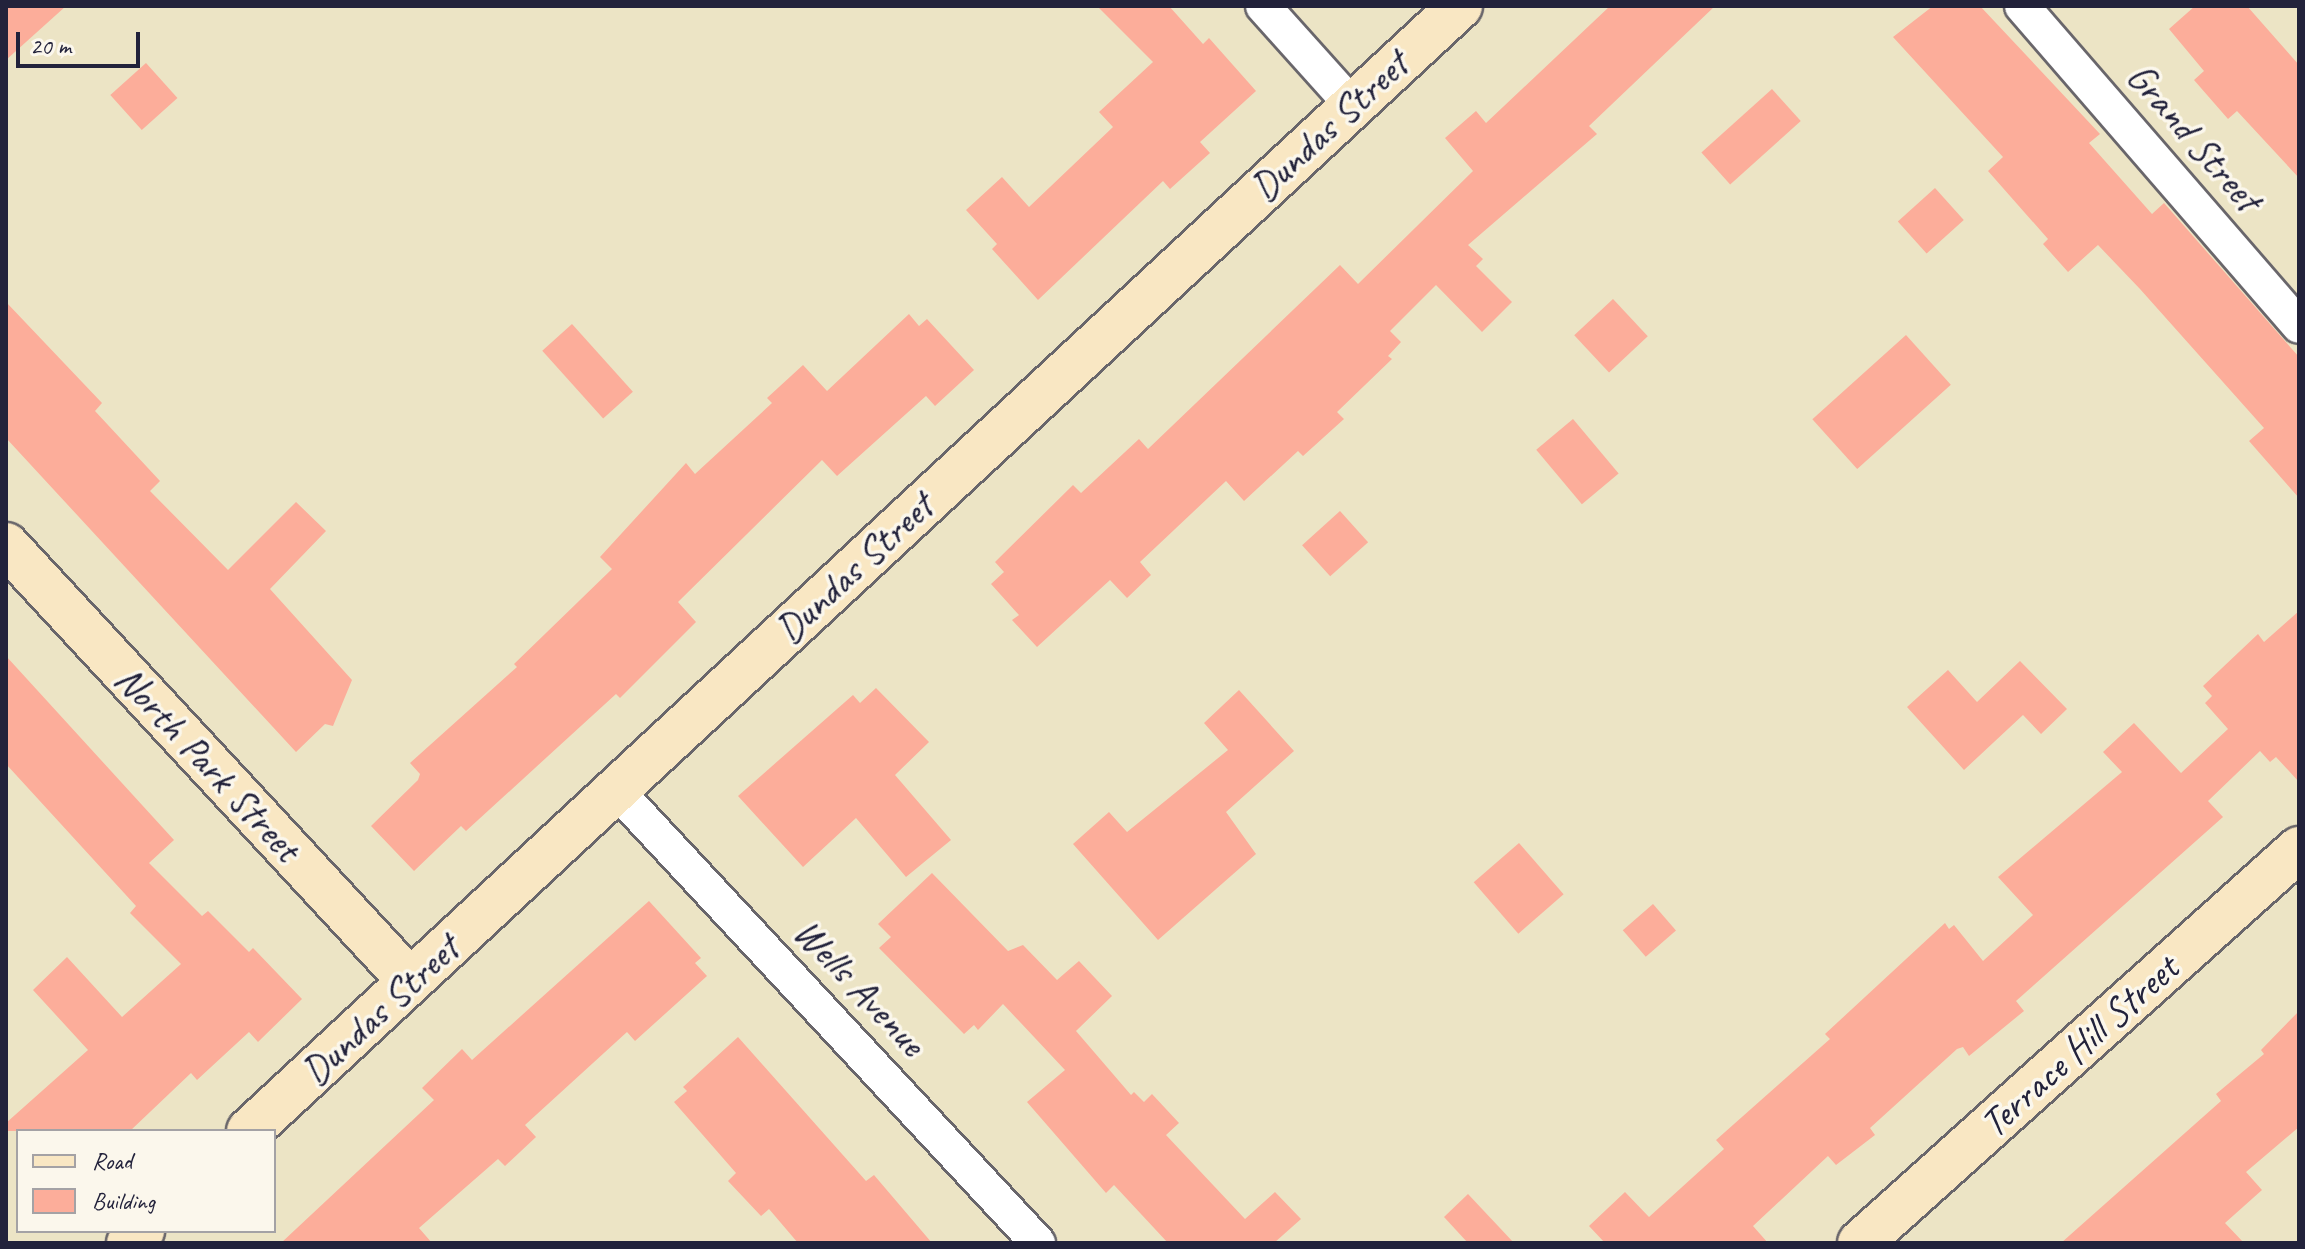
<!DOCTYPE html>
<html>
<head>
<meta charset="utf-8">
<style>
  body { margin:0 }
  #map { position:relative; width:2305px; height:1249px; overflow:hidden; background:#ece4c5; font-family:Caveat,sans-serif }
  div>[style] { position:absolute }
  .building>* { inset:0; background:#fcad9a; transform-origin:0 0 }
  .roads { filter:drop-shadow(2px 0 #69666b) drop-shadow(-2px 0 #69666b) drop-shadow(0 2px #69666b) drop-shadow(0 -2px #69666b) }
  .street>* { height:34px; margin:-17px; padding:0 17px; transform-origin:17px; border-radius:17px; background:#fff }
  .secondary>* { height:44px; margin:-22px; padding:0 22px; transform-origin:22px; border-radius:22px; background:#f9e7c3 }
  span { translate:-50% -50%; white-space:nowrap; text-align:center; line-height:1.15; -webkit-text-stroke:7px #fbf7ec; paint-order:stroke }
  .street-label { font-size:40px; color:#22223b }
  .frame { position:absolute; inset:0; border:8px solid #22223b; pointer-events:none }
  .legend { position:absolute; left:16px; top:1129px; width:260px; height:104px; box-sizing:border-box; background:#fbf7ec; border:2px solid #a4a2a5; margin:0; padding:10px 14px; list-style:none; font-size:24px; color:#22223b }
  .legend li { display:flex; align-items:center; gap:16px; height:40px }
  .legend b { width:40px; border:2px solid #a4a2a5 }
  .scale { position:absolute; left:16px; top:32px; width:124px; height:36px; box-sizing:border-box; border:4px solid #22223b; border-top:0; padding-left:10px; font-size:24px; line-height:28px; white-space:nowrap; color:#22223b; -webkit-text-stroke:6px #fbf7ec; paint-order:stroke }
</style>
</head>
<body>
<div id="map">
  <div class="building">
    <div style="clip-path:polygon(6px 6px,66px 6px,6px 60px)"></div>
    <div style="clip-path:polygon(1097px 6px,1169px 6px,1203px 44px,1209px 38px,1256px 91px,1200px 142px,1210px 153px,1170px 189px,1163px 181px,1038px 300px,992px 249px,997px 244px,966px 210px,1002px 177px,1029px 207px,1113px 127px,1099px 112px,1153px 62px)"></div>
    <div style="clip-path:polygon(1610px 6px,1715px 6px,1589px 126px,1597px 134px,1468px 245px,1483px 259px,1476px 266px,1512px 302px,1482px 332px,1436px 285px,1390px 331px,1401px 342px,1388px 356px,1392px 359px,1337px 412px,1344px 419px,1303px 456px,1298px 451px,1244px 501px,1226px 481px,1140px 562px,1151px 575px,1127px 598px,1110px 580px,1037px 647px,1012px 620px,1019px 615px,991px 584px,1004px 572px,995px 562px,1073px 485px,1081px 493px,1139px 439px,1148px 449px,1340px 265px,1358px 284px,1473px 171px,1445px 138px,1476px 111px,1486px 123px)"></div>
    <div style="clip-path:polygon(1933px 6px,1980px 6px,2100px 134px,2089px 143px,2152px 214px,2164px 203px,2299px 357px,2299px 498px,2249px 441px,2264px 428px,2140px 289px,2098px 245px,2068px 272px,2043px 244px,2048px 239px,1988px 171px,2003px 157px,1893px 37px)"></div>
    <div style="clip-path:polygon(2195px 6px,2247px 6px,2299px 65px,2299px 178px,2237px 111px,2228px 119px,2194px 80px,2204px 71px,2169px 29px)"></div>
    <div style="left:146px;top:63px;width:47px;height:48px;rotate:48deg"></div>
    <div style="left:1772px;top:89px;width:43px;height:95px;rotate:48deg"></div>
    <div style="left:1935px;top:188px;width:43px;height:50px;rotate:48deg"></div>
    <div style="left:1613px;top:299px;width:51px;height:53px;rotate:47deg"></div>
    <div style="clip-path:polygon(6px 302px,102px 403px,95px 411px,160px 481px,150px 491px,228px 570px,296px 502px,326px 531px,270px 589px,352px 680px,333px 726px,325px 724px,296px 752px,6px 438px)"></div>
    <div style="clip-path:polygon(909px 314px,919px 326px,927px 319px,974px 370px,935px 406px,926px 396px,837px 476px,822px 460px,678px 602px,696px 622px,620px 698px,616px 694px,466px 831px,461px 826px,414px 871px,371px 826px,418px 780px,420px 774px,410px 763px,517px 667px,514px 664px,612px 569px,600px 557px,686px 463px,695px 474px,772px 403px,767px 398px,803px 365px,827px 391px)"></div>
    <div style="left:572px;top:324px;width:91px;height:40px;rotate:48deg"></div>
    <div style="left:1906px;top:335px;width:67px;height:126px;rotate:48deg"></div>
    <div style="left:1573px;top:419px;width:71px;height:48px;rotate:50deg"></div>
    <div style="left:1340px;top:511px;width:42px;height:51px;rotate:48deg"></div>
    <div style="clip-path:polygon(2299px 611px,2299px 782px,2276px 757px,2270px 762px,2260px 751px,2208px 801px,2223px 817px,2016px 1001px,2024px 1011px,1969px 1056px,1963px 1047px,1957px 1049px,1870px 1128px,1875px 1135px,1836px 1165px,1828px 1156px,1753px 1226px,1768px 1243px,1605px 1243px,1589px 1226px,1625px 1192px,1649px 1217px,1724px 1149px,1716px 1140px,1830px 1039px,1825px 1034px,1945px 923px,1949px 929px,1954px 925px,1983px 961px,2033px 915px,1998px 877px,2122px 772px,2103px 752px,2134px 723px,2181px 773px,2228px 729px,2205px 703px,2212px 696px,2203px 686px,2258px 634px,2264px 642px)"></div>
    <div style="clip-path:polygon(6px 656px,174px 840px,149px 863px,202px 916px,208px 911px,249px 952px,253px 948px,302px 999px,258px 1042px,249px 1032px,197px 1080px,191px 1073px,130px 1131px,6px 1131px,6px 1123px,88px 1050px,33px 990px,67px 957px,122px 1017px,181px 964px,130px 913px,136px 906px,6px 764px)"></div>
    <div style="clip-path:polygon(2020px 661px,2067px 709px,2041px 734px,2023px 715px,1964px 770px,1907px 707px,1948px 670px,1977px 702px)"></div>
    <div style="clip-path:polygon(876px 688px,929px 742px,895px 775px,951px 840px,906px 877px,856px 818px,803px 867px,738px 796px,853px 695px,860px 703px)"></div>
    <div style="clip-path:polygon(1239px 690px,1294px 751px,1226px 812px,1256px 854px,1158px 940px,1073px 844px,1109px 812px,1127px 832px,1228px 750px,1204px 723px)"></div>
    <div style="left:1519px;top:843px;width:68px;height:60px;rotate:49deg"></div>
    <div style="clip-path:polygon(932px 873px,1008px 951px,1023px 945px,1057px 980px,1079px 961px,1112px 996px,1076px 1031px,1131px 1095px,1134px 1092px,1144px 1102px,1152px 1094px,1179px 1123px,1166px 1135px,1245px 1219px,1275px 1192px,1301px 1219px,1274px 1243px,1168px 1243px,1114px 1185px,1106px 1193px,1027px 1102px,1065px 1070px,1003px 1004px,978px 1030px,974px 1025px,964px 1034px,879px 948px,891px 937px,878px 924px)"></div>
    <div style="clip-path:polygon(649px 901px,701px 958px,695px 963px,707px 976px,635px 1041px,627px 1032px,525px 1125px,536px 1137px,505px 1166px,498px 1159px,419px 1228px,432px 1243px,281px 1243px,434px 1100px,422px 1088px,462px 1049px,472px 1060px)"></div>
    <div style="left:1653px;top:904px;width:35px;height:40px;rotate:49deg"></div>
    <div style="clip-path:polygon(2299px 1011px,2299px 1127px,2246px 1172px,2262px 1190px,2225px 1223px,2244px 1243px,2061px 1243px,2221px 1101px,2216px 1094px,2264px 1054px,2261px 1050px)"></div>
    <div style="clip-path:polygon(738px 1037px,866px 1181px,874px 1175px,932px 1243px,798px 1243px,769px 1209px,761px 1216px,728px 1181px,736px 1173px,674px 1102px,687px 1091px,683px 1087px)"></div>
    <div style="clip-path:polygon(1468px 1194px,1514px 1243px,1468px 1243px,1444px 1217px)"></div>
  </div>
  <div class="roads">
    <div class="street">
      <div style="left:1263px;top:6px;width:132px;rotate:48.1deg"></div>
      <div style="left:2022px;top:6px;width:423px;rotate:49.1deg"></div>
      <div style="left:616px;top:790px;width:619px;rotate:47.03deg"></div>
    </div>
    <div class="secondary">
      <div style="left:6px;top:545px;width:594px;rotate:47.18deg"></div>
      <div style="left:249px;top:1131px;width:1653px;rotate:-42.89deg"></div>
      <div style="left:129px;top:1243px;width:18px;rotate:-43deg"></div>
      <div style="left:1860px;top:1243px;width:590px;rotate:-41.91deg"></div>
    </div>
  </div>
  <div class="street-label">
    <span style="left:1329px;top:126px;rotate:-43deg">Dundas Street</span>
    <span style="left:2194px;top:137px;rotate:49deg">Grand Street</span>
    <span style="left:854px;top:568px;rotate:-43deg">Dundas Street</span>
    <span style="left:208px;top:763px;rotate:47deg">North Park Street</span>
    <span style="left:860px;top:987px;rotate:47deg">Wells Avenue</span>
    <span style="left:380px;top:1010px;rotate:-43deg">Dundas Street</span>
    <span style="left:2079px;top:1046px;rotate:-42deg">Terrace Hill Street</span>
  </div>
  <div class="frame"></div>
  <ul class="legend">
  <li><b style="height:10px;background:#f9e7c3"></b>Road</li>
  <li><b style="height:22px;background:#fcad9a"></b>Building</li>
  </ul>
  <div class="scale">20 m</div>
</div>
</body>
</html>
